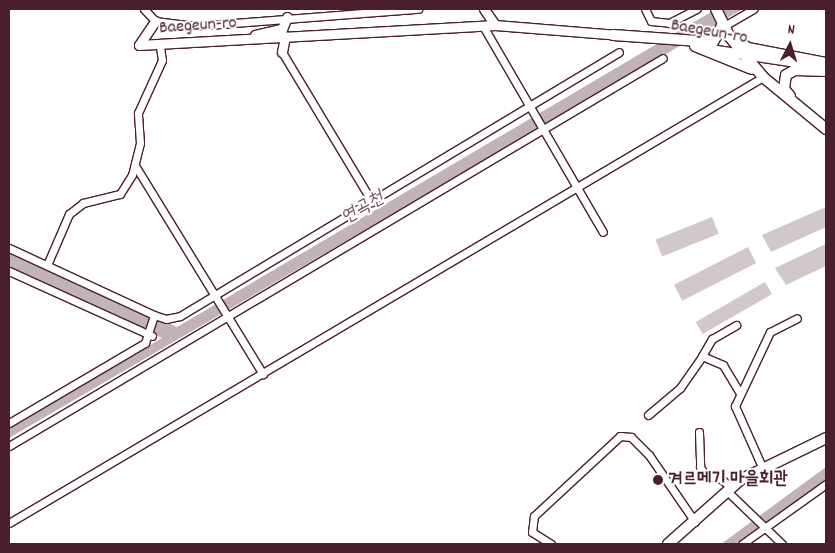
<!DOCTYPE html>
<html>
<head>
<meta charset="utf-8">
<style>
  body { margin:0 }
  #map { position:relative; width:835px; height:553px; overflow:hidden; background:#fff; font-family:Dekko,"Poor Story",sans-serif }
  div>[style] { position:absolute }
  .water>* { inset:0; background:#c1b3b6 }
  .building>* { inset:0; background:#d2c7cb; transform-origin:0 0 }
  .roads { filter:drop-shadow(1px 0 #4a1f2b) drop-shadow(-1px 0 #4a1f2b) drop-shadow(0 1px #4a1f2b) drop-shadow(0 -1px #4a1f2b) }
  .minor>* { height:7px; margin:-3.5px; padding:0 3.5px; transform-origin:3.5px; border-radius:3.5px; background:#fff }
  .tertiary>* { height:9px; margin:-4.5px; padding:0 4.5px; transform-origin:4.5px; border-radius:4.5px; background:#fff }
  .secondary>* { height:10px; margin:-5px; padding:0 5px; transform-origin:5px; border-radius:5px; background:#fff }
  .dots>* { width:14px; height:14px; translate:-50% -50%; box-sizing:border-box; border:2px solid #fff; border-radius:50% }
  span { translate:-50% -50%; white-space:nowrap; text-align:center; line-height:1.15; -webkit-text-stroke:4px #fff; paint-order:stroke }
  .street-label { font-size:18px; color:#4a1f2b }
  .poi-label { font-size:18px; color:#4a1f2b; font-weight:700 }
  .left { translate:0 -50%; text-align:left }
  .water-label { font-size:19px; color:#74535c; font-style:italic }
  .frame { position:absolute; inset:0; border:10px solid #4a1f2b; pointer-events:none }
  .north { position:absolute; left:765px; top:20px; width:50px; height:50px; -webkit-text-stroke:4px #fff; paint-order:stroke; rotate:5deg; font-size:14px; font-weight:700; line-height:20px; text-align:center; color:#4a1f2b }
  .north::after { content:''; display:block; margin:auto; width:18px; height:22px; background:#4a1f2b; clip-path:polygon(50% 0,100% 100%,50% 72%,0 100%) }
</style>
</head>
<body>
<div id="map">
  <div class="water">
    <div style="clip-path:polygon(716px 9px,743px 9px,9px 438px,9px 429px,162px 338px,9px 267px,9px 251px,177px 327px)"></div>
    <div style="clip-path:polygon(826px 467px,826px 480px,735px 544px,721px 544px)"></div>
  </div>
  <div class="building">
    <div style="clip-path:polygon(826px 207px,826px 227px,771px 252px,762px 235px)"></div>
    <div style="left:712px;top:217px;width:18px;height:61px;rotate:68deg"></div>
    <div style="clip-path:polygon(826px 244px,826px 266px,786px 285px,775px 268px)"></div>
    <div style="left:748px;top:247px;width:18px;height:83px;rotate:63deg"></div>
    <div style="left:765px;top:282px;width:14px;height:80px;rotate:60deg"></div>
  </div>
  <div class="roads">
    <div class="minor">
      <div style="left:144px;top:9px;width:16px;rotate:47deg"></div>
      <div style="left:155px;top:21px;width:40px;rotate:7.1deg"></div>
      <div style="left:195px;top:26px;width:224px;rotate:-4.4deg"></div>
      <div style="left:645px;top:9px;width:13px;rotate:63deg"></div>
      <div style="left:651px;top:21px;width:18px;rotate:6deg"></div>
      <div style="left:669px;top:23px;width:31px;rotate:-27deg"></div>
      <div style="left:483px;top:26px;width:238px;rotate:59.8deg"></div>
      <div style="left:724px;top:26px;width:34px;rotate:-30deg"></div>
      <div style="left:282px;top:52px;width:175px;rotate:59deg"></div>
      <div style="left:136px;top:167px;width:243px;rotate:58.5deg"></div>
      <div style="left:9px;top:248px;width:160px;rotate:24.8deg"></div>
      <div style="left:154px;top:315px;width:13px;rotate:18deg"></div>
      <div style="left:166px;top:319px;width:14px;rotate:-12deg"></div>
      <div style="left:180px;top:316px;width:512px;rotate:-31.02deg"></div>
      <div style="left:47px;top:265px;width:56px;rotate:-66.7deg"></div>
      <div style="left:69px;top:214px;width:18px;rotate:-38deg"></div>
      <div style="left:83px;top:203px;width:38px;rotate:-14deg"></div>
      <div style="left:120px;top:194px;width:22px;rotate:-58deg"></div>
      <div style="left:132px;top:175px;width:33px;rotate:-76deg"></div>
      <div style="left:140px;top:143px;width:30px;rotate:-94deg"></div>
      <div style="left:138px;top:113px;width:58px;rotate:-65.6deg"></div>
      <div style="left:162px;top:60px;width:13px;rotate:-99deg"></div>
      <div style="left:9px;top:271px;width:157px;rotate:24.4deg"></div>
      <div style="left:702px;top:356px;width:20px;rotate:-60deg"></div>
      <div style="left:712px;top:339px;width:28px;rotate:-30deg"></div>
      <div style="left:648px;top:415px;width:42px;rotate:-40.2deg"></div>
      <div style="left:680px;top:388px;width:39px;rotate:-55deg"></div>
      <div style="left:702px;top:356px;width:23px;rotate:23deg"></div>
      <div style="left:723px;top:365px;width:33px;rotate:59deg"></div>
      <div style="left:9px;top:423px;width:158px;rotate:-30.5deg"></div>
      <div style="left:145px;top:343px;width:29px;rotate:-72deg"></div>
      <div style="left:699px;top:432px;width:35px;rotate:88deg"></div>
      <div style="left:700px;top:467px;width:11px;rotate:56deg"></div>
      <div style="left:706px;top:476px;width:15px;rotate:11deg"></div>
      <div style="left:721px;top:479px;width:14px;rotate:39deg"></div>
      <div style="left:9px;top:446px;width:760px;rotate:-30.68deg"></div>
      <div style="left:763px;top:469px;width:69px;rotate:-114deg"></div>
      <div style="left:735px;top:406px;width:82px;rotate:-64.7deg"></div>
      <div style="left:770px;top:332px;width:30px;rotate:-27deg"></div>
      <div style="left:728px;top:492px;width:75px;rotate:43.9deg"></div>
      <div style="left:9px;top:523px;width:876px;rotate:-30.6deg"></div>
      <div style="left:551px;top:544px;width:22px;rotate:-148deg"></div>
      <div style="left:532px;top:532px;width:16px;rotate:-83deg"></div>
      <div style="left:534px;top:516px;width:117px;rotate:-42.9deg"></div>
      <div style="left:620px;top:436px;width:11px;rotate:5deg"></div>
      <div style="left:631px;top:437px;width:25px;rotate:45deg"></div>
      <div style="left:649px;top:455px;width:81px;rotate:55.5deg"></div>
      <div style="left:742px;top:544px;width:103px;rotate:-35.5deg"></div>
    </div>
    <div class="tertiary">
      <div style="left:484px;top:9px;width:19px;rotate:55deg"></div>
      <div style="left:255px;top:35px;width:28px;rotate:-13deg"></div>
      <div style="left:282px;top:29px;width:13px;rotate:-67deg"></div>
      <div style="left:139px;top:45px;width:357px;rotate:-3.2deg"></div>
      <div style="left:495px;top:25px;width:123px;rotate:4.6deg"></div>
      <div style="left:139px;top:45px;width:29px;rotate:-56deg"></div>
      <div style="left:710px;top:49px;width:100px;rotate:8.6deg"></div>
      <div style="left:282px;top:52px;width:16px;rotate:-79deg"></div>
    </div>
    <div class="secondary">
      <div style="left:716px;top:9px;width:30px;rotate:64deg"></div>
      <div style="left:729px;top:36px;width:53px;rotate:50.3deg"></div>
      <div style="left:763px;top:77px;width:82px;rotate:39.5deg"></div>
      <div style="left:613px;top:35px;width:100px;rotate:4deg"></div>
      <div style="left:713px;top:42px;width:21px;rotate:-61deg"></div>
      <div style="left:735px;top:38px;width:16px;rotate:38deg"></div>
      <div style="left:748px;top:48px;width:79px;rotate:10.9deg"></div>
      <div style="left:695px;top:46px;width:61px;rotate:22deg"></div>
      <div style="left:790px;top:96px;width:9px;rotate:-131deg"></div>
      <div style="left:784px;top:89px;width:14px;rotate:-82deg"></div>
      <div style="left:786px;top:75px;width:10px;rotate:-29deg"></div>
      <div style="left:795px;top:70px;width:31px;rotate:2deg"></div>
      <div style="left:668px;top:544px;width:96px;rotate:-41.6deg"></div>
      <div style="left:740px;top:480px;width:96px;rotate:-26deg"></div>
    </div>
  </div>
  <div class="dots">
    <div style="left:658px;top:480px;background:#4a1f2b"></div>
  </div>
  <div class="street-label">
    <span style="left:198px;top:27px;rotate:-4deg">Baegeun-ro</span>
    <span style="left:709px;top:33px;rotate:10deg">Baegeun-ro</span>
  </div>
  <div class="poi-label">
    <span class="left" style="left:668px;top:480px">겨르메기 마을회관</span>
  </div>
  <div class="water-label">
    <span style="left:363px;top:209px;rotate:-30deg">연곡천</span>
  </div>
  <div class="frame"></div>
  <div class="north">N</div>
</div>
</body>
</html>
